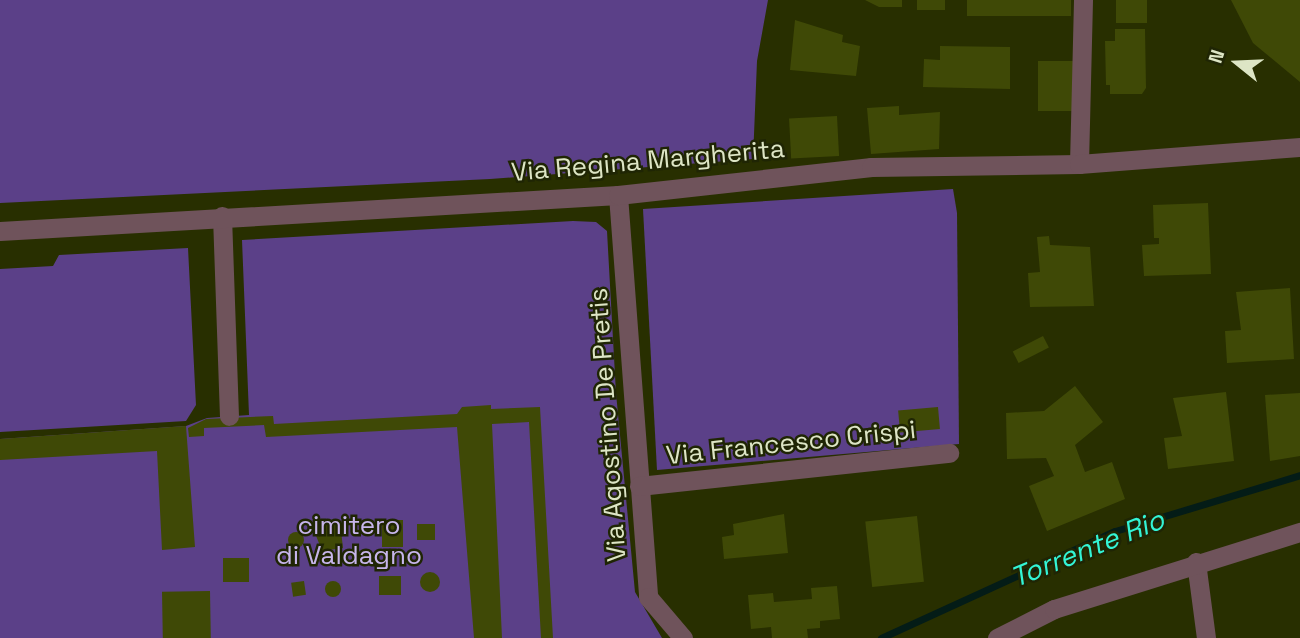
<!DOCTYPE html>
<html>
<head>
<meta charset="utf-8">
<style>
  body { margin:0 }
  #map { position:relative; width:1300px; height:638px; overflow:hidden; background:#282f00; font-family:"Space Grotesk",sans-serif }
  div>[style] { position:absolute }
  .green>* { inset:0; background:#5b4088 }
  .stream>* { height:7px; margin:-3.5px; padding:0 3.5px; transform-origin:3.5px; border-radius:3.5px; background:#041c17 }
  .building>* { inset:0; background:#3f4906; transform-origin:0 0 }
  .round { border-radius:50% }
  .minor>* { height:19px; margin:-9.5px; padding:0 9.5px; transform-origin:9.5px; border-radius:9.5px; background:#6f535b }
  span { translate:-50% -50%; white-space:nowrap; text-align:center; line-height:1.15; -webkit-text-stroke:5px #1f2504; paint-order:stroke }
  .street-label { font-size:26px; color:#dde5c5 }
  .park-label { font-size:26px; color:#c7b6eb }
  .water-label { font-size:28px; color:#33f4d6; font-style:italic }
  .north { position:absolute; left:1202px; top:28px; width:70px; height:70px; -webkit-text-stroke:5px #1f2504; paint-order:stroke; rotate:288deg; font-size:19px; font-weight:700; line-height:28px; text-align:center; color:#dde5c5 }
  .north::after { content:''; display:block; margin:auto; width:24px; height:32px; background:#dde5c5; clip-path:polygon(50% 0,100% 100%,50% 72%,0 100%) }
</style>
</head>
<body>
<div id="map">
  <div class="green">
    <div style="clip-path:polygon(0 0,768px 0,757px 61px,753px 159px,490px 179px,0 203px)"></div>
    <div style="clip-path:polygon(953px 189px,957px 213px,959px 444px,657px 470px,643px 209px)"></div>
    <div style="clip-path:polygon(573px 221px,596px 222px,607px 231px,616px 393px,635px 592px,662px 638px,0 638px,0 439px,186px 426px,207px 418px,249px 415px,242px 240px)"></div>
    <div style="clip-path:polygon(188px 248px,196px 405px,186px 421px,0 432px,0 269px,53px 266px,59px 255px)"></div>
  </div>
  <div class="stream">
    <div style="left:881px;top:638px;width:257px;rotate:-24.6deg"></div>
    <div style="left:1115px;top:531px;width:193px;rotate:-16.8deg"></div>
  </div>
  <div class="building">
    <div style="clip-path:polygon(865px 0,902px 0,902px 7px,879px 7px)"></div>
    <div style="left:917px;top:0;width:28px;height:10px"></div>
    <div style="left:967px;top:0;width:104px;height:16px"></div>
    <div style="left:1116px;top:0;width:31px;height:23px"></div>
    <div style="clip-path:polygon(1231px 0,1300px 0,1300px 82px,1253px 43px)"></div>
    <div style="clip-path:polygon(795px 20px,843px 35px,842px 42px,860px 46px,856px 76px,790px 70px)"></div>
    <div style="clip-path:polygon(1115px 29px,1145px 29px,1146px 88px,1142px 94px,1110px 94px,1110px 85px,1106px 85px,1105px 41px,1115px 41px)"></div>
    <div style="clip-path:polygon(940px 46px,1010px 47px,1010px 89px,923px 87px,924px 59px,940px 60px)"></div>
    <div style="left:1038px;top:61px;width:37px;height:50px"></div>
    <div style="clip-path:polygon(899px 106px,899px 115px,940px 112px,939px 149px,871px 154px,867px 108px)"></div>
    <div style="left:837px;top:116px;width:40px;height:48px;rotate:87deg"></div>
    <div style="clip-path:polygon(1208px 203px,1211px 274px,1144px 276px,1142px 245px,1159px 244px,1159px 238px,1154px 238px,1153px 205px)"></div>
    <div style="clip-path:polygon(1049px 236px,1050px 245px,1090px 247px,1094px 306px,1030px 307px,1028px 273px,1040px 272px,1037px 237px)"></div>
    <div style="clip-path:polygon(1290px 288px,1294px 359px,1227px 363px,1225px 331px,1241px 330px,1236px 292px)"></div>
    <div style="left:1043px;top:336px;width:13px;height:34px;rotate:63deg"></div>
    <div style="clip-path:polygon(1075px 386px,1103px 422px,1075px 445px,1085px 472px,1112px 462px,1125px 499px,1047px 531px,1029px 486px,1054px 476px,1046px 458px,1007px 459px,1006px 413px,1044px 411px)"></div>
    <div style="clip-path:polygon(1226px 392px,1234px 461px,1168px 469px,1164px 438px,1182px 436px,1173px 398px)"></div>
    <div style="clip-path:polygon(1300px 393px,1300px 456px,1270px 461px,1265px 395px)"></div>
    <div style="clip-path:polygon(491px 405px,491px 409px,540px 407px,553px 638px,541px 638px,529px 422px,492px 424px,502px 638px,474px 638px,457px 427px,266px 437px,264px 425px,204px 428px,204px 436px,189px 437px,188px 428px,206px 419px,273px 416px,274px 424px,457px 414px,462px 407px)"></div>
    <div style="left:938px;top:407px;width:22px;height:40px;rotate:85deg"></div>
    <div style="clip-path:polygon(186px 426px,195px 547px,162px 550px,157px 451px,0 460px,0 439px)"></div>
    <div style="clip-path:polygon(784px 514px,788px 553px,724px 559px,722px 537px,734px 535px,733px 524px)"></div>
    <div style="left:917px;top:516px;width:66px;height:52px;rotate:84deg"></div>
    <div style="left:382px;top:520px;width:21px;height:27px"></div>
    <div style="clip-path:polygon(340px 522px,343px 548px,322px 551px,315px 533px,320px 533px,319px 524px)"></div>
    <div style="left:417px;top:524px;width:18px;height:16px"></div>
    <div class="round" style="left:288px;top:532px;width:16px;height:16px"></div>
    <div style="left:223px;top:558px;width:26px;height:24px"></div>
    <div class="round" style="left:420px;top:572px;width:20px;height:20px"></div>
    <div style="left:379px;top:576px;width:22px;height:19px"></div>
    <div class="round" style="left:325px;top:581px;width:16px;height:16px"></div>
    <div style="left:304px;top:581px;width:14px;height:13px;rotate:82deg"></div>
    <div style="clip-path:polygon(837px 586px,840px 619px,820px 621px,820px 628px,807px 629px,808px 638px,772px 638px,771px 627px,751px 629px,748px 595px,773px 593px,774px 602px,812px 599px,811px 588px)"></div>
    <div style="left:210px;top:591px;width:47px;height:48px;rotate:89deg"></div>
  </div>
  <div class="minor">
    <div style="left:1079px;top:164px;width:164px;rotate:-88.6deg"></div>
    <div style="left:618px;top:195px;width:403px;rotate:85.7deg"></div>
    <div style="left:648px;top:597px;width:54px;rotate:49.5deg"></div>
    <div style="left:222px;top:216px;width:200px;rotate:88deg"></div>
    <div style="left:0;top:231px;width:619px;rotate:-3.33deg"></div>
    <div style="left:618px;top:195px;width:255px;rotate:-6.3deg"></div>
    <div style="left:871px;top:167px;width:208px;rotate:-0.8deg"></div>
    <div style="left:1079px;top:164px;width:222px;rotate:-4.4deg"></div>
    <div style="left:639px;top:486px;width:312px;rotate:-6.1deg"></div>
    <div style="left:1196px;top:562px;width:77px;rotate:82.5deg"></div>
    <div style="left:997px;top:638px;width:64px;rotate:-27deg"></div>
    <div style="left:1054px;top:609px;width:258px;rotate:-17.4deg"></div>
  </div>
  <div class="street-label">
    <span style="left:648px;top:161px;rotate:-5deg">Via Regina Margherita</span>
    <span style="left:608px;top:425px;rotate:-94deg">Via Agostino De Pretis</span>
    <span style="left:791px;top:443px;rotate:-6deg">Via Francesco Crispi</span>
  </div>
  <div class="park-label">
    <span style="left:349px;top:541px">cimitero<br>di Valdagno</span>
  </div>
  <div class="water-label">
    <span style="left:1087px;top:548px;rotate:-22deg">Torrente Rio</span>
  </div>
  <div class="north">N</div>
</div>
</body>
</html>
